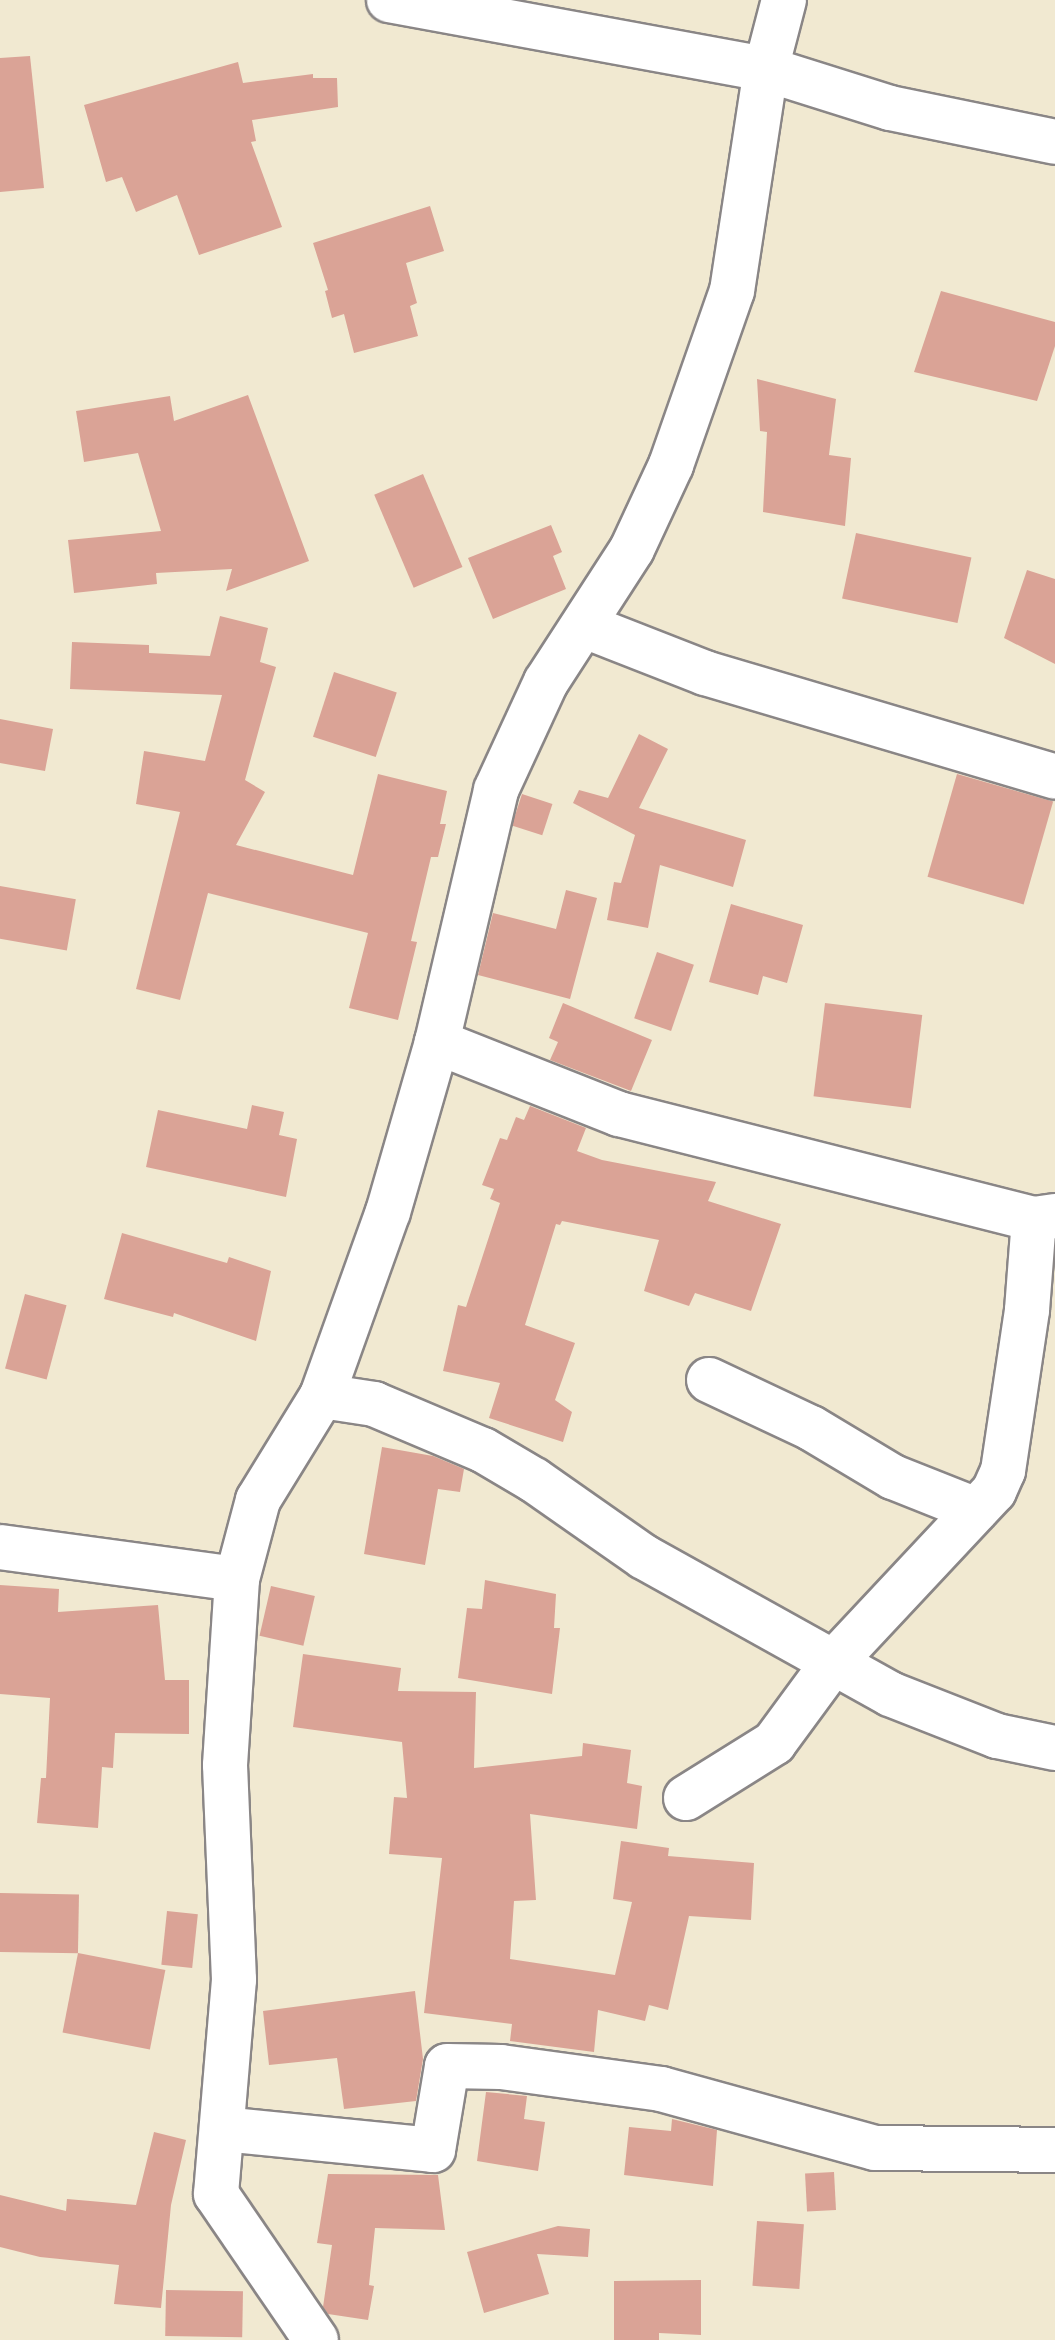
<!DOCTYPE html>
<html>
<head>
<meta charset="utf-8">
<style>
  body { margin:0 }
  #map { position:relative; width:1055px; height:2340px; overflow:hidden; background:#f1e9d1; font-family:"Sorts Mill Goudy",serif }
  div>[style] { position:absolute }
  .building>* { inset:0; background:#daa396; transform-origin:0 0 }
  .roads { filter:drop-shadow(2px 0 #8a8686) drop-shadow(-2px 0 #8a8686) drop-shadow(0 2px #8a8686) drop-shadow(0 -2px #8a8686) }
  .minor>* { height:44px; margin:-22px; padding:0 22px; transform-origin:22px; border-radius:22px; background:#fff }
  span { translate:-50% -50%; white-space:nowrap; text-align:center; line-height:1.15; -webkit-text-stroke:7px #fff; paint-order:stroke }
</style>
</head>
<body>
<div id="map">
  <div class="building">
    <div style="clip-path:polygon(30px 56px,44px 188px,0 192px,0 58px)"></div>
    <div style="clip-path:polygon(238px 62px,243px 83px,313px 74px,313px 78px,337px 78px,338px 107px,252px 120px,256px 141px,251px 142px,282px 227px,199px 255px,177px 195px,136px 212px,122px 177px,106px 182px,84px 105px)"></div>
    <div style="clip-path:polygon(430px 206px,444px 251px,406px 263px,417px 303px,410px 306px,418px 336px,354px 353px,344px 314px,332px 318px,325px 291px,328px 290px,313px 243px)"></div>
    <div style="clip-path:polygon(941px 291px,1055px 322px,1055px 346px,1037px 401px,914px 372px)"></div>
    <div style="clip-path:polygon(757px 379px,836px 399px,829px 455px,851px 458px,845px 526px,763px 512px,767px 432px,760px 431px)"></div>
    <div style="clip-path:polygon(248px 395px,309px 561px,226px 591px,232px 569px,156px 573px,157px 584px,74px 593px,68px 540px,161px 531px,138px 453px,84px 462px,76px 411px,170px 396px,174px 421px)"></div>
    <div style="left:423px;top:474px;width:101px;height:53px;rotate:67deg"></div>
    <div style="clip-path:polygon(551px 525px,562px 552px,553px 556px,566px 589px,493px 619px,468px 558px)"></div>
    <div style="left:856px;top:533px;width:118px;height:67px;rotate:12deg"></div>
    <div style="clip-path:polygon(1027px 570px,1055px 579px,1055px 664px,1004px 638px)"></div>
    <div style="clip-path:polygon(220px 616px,268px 628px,260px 662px,276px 667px,245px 780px,265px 792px,236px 845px,353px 875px,378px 774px,447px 791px,440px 824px,446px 824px,438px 857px,431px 857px,411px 941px,417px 942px,398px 1020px,349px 1008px,368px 933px,208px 893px,180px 1000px,136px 989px,180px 812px,136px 804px,144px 751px,205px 761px,222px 695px,70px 689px,72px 642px,149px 645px,149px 653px,210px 656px)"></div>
    <div style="left:334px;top:672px;width:66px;height:68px;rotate:18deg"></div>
    <div style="clip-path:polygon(0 719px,53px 729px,45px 771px,0 763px)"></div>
    <div style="clip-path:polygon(639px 734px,668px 749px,639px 808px,746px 840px,733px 887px,660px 865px,648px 928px,607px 920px,614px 882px,621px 883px,635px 835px,573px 803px,579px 790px,608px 798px)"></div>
    <div style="left:957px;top:774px;width:100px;height:107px;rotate:16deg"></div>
    <div style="left:522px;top:794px;width:32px;height:33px;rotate:18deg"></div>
    <div style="left:0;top:886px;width:77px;height:52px;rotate:10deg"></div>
    <div style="clip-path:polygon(566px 890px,597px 898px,570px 999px,478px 975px,493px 913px,556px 929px)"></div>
    <div style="clip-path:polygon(731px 904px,803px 925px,787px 983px,763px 976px,758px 995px,709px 982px)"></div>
    <div style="left:657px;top:952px;width:39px;height:70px;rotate:19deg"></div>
    <div style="clip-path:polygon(563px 1003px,652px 1040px,631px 1091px,550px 1060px,558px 1042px,549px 1038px)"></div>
    <div style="left:825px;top:1003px;width:98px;height:94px;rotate:7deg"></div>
    <div style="clip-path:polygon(252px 1105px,284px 1112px,279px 1135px,297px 1139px,286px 1197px,146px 1167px,158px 1110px,247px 1129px)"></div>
    <div style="clip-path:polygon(530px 1106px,586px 1128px,577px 1151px,602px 1160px,716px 1182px,708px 1201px,781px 1224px,751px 1311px,695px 1293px,689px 1306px,644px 1291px,659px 1240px,562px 1221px,560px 1225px,556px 1224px,525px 1325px,575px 1343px,555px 1400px,572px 1412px,563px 1442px,489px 1418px,500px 1383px,443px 1371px,458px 1305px,466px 1307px,500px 1203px,490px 1199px,494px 1189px,482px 1185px,500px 1138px,507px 1140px,516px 1117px,524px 1120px)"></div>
    <div style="clip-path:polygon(122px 1233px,227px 1263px,229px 1257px,271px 1271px,256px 1341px,174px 1313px,173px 1317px,104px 1299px)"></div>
    <div style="left:25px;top:1294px;width:43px;height:77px;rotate:15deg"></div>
    <div style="clip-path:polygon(382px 1447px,433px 1456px,464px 1469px,460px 1492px,438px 1489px,425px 1565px,364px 1554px)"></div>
    <div style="clip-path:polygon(485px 1580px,556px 1594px,554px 1628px,560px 1628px,552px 1694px,458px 1678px,467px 1608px,482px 1609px)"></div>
    <div style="clip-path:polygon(0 1585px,59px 1589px,58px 1612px,158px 1605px,165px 1680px,189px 1680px,189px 1734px,115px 1733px,113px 1768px,102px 1767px,98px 1828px,37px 1823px,41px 1778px,46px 1778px,50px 1698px,0 1694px)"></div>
    <div style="left:271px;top:1586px;width:45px;height:51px;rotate:13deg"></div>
    <div style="clip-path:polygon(303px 1654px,401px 1668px,398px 1691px,476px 1692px,474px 1768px,582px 1756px,583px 1743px,631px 1750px,627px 1783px,642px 1786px,637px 1829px,530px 1814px,536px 1900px,514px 1901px,510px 1959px,615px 1975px,632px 1902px,613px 1899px,621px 1841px,669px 1848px,668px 1856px,754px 1863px,751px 1920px,689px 1916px,668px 2010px,649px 2005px,645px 2021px,598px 2010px,594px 2052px,510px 2041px,512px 2024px,424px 2013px,442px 1858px,389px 1854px,394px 1797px,407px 1798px,402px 1742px,293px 1727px)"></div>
    <div style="left:0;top:1893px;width:79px;height:59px;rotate:1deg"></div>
    <div style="left:167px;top:1911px;width:31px;height:54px;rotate:6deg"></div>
    <div style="left:78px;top:1953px;width:89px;height:81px;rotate:11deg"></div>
    <div style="clip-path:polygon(415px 1991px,423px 2059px,416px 2101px,344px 2109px,337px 2058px,269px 2065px,263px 2011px)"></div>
    <div style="clip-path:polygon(486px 2092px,527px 2096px,524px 2119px,545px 2122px,538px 2171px,477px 2161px)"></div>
    <div style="clip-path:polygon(672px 2119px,717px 2130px,713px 2186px,624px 2175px,629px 2127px,671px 2131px)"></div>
    <div style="clip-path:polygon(154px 2132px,186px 2140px,171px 2205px,161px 2308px,114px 2304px,119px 2265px,40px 2257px,0 2247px,0 2195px,66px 2211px,67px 2199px,136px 2205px)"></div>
    <div style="left:834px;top:2172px;width:38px;height:29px;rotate:87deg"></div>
    <div style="clip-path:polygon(328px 2174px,438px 2175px,445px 2230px,375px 2228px,369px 2285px,374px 2286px,368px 2320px,328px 2314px,323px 2307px,332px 2245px,317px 2243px)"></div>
    <div style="left:757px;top:2221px;width:47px;height:65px;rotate:4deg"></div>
    <div style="clip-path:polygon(558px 2226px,590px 2229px,588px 2257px,537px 2254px,549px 2294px,484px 2313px,467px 2252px)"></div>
    <div style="clip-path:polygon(701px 2280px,701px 2335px,659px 2333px,659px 2340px,614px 2340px,614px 2281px)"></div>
    <div style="left:166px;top:2290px;width:77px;height:46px;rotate:1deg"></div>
  </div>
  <div class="roads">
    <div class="minor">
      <div style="left:389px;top:0;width:383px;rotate:10.4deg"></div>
      <div style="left:766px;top:69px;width:130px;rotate:17.5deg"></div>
      <div style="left:890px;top:108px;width:168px;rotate:11.6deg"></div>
      <div style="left:585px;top:626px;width:129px;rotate:21.4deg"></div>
      <div style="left:705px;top:673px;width:365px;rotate:16.5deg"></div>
      <div style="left:437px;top:1042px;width:196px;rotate:21.6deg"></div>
      <div style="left:619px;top:1114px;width:428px;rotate:14.2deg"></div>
      <div style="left:1034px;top:1219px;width:21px;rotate:-8deg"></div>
      <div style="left:709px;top:1380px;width:113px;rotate:25.2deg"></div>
      <div style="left:811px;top:1428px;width:96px;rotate:30.9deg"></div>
      <div style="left:893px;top:1477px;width:89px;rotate:21.7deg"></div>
      <div style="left:322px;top:1396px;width:53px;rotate:8.7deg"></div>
      <div style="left:374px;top:1404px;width:118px;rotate:22.9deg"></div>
      <div style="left:483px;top:1450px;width:59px;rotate:30.5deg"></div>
      <div style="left:534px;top:1480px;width:134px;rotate:35deg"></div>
      <div style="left:644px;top:1557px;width:282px;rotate:29.1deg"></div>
      <div style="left:890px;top:1694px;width:115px;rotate:21.4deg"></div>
      <div style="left:997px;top:1736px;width:59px;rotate:11.7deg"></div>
      <div style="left:0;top:1547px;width:239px;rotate:7.7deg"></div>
      <div style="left:686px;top:1798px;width:104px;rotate:-32deg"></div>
      <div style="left:774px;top:1743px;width:98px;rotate:-53.7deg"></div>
      <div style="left:832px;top:1664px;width:237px;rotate:-46.9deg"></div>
      <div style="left:994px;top:1491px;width:22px;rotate:-66deg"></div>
      <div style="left:1003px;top:1471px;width:163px;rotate:-81.5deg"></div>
      <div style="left:1027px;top:1310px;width:91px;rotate:-85.6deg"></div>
      <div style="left:223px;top:2129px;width:211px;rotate:5.7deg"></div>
      <div style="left:433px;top:2150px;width:85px;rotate:-80.5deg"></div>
      <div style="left:447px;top:2066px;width:54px;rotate:1.1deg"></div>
      <div style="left:501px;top:2067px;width:162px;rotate:7.8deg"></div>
      <div style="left:661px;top:2089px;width:222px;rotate:15.4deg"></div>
      <div style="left:875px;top:2148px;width:180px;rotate:0.6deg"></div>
      <div style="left:316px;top:2340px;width:177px;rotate:-124.4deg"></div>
      <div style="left:216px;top:2194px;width:215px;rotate:-85.2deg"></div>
      <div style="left:234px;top:1980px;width:215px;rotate:-92.4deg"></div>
      <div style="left:225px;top:1765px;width:186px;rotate:-86.3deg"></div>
      <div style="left:237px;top:1579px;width:82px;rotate:-75.1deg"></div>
      <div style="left:258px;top:1500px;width:122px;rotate:-58.4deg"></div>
      <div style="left:322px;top:1396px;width:195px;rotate:-70.3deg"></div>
      <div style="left:388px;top:1212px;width:177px;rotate:-73.9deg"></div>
      <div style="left:437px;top:1042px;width:259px;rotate:-76.8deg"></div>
      <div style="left:496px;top:790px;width:119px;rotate:-65.2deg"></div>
      <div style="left:546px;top:682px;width:158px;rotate:-57.1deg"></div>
      <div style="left:632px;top:549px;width:93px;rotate:-65.1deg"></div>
      <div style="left:671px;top:465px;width:184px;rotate:-70.7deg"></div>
      <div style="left:732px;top:291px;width:225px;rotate:-81.3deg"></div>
      <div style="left:766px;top:69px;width:71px;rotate:-75.4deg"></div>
    </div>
  </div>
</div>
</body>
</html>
